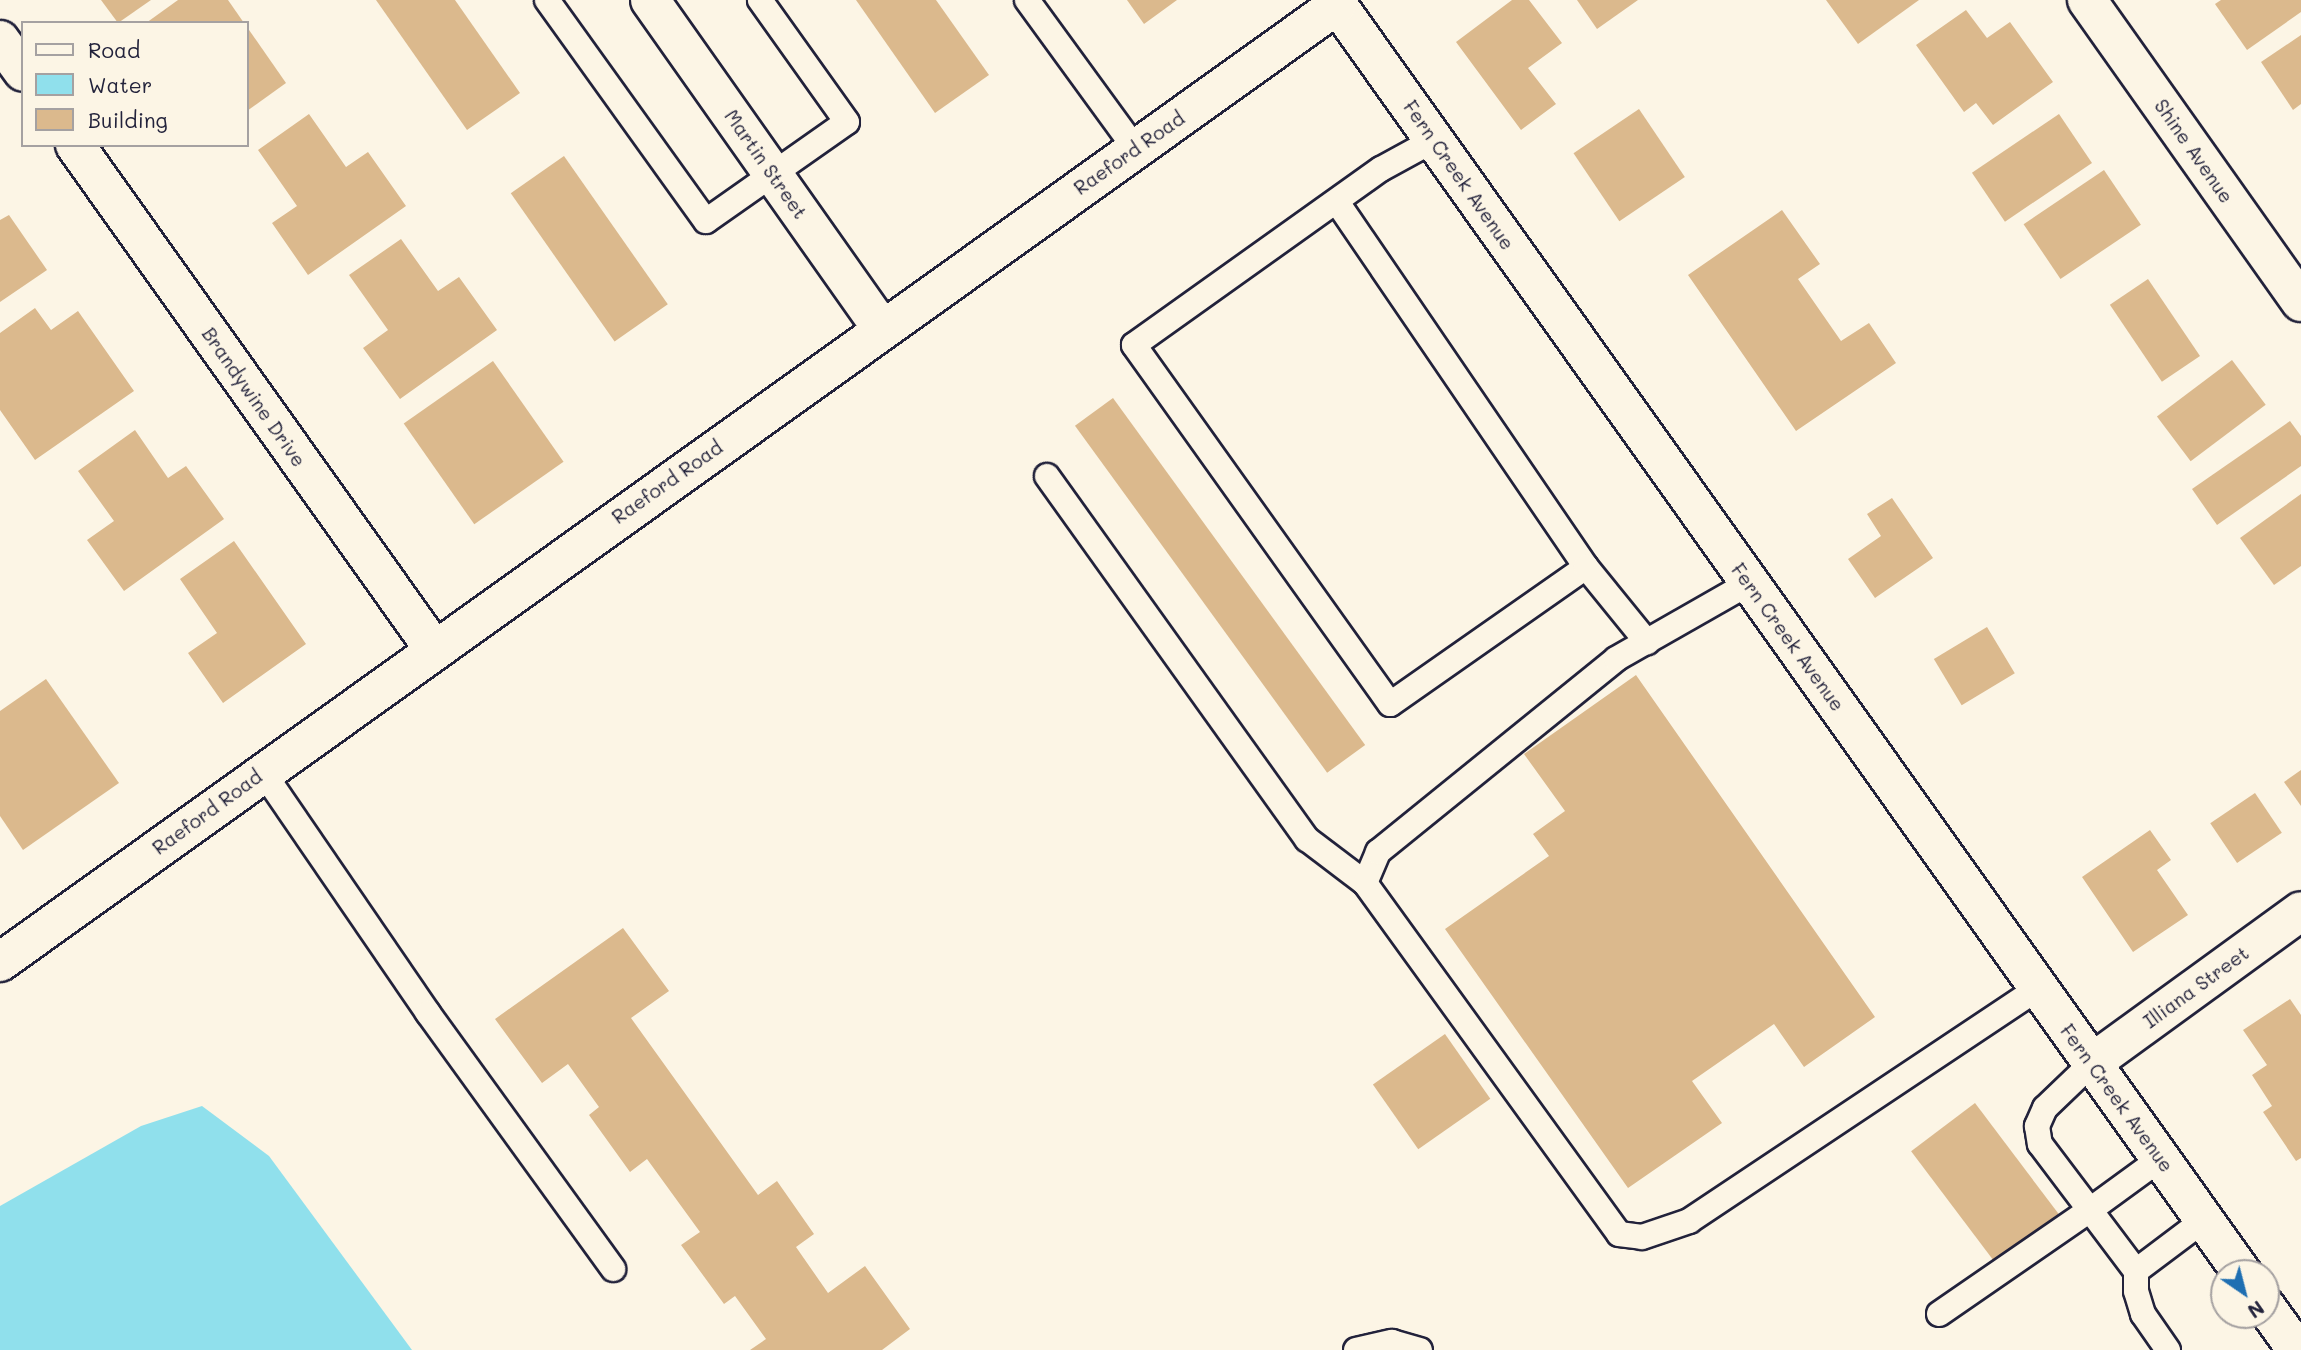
<!DOCTYPE html>
<html>
<head>
<meta charset="utf-8">
<style>
  body { margin:0 }
  #map { position:relative; width:2301px; height:1350px; overflow:hidden; background:#fcf5e5; font-family:Mali,sans-serif }
  div>[style] { position:absolute }
  .water>* { inset:0; background:#90e0ec }
  .building>* { inset:0; background:#dbb98d; transform-origin:0 0 }
  .roads { filter:drop-shadow(2px 0 #22223b) drop-shadow(-2px 0 #22223b) drop-shadow(0 2px #22223b) drop-shadow(0 -2px #22223b) }
  .service>* { height:24px; margin:-12px; padding:0 12px; transform-origin:12px; border-radius:12px; background:#fcf5e5 }
  .minor>* { height:38px; margin:-19px; padding:0 19px; transform-origin:19px; border-radius:19px; background:#fcf5e5 }
  .tertiary>* { height:38px; margin:-19px; padding:0 19px; transform-origin:19px; border-radius:19px; background:#fcf5e5 }
  span { translate:-50% -50%; white-space:nowrap; text-align:center; line-height:1.15; -webkit-text-stroke:5px #fcf5e5; paint-order:stroke }
  .street-label { font-size:19px; color:#22223b }
  .legend { position:absolute; left:21px; top:21px; width:228px; height:126px; box-sizing:border-box; background:#fcf5e5; border:2px solid #a5a1a1; margin:0; padding:9px 12px; list-style:none; font-size:21px; color:#22223b }
  .legend li { display:flex; align-items:center; gap:14px; height:35px }
  .legend b { width:35px; border:2px solid #a5a1a1 }
  .north { position:absolute; left:2210px; top:1259px; width:70px; height:70px; box-sizing:border-box; background:#fcf5e5; border:2px solid #a5a1a1; border-radius:50%; rotate:145deg; font-size:19px; font-weight:700; line-height:28px; text-align:center; color:#22223b }
  .north::after { content:''; display:block; margin:auto; width:24px; height:32px; background:#1f6fb2; clip-path:polygon(50% 0,100% 100%,50% 72%,0 100%) }
</style>
</head>
<body>
<div id="map">
  <div class="water">
    <div style="clip-path:polygon(202px 1106px,269px 1156px,412px 1350px,0 1350px,0 1206px,141px 1126px)"></div>
  </div>
  <div class="building">
    <div style="clip-path:polygon(101px 0,151px 0,118px 23px)"></div>
    <div style="clip-path:polygon(178px 0,228px 0,244px 23px,146px 23px)"></div>
    <div style="clip-path:polygon(376px 0,455px 0,520px 93px,467px 130px)"></div>
    <div style="clip-path:polygon(856px 0,936px 0,989px 75px,935px 113px)"></div>
    <div style="clip-path:polygon(1127px 0,1177px 0,1144px 24px)"></div>
    <div style="clip-path:polygon(1512px 0,1529px 0,1562px 43px,1528px 68px,1556px 104px,1521px 130px,1456px 42px)"></div>
    <div style="clip-path:polygon(1577px 0,1638px 0,1597px 29px)"></div>
    <div style="clip-path:polygon(1826px 0,1919px 0,1858px 44px)"></div>
    <div style="clip-path:polygon(2221px 0,2301px 0,2301px 12px,2247px 50px,2215px 4px)"></div>
    <div style="clip-path:polygon(1966px 10px,1987px 38px,2010px 22px,2053px 82px,1993px 125px,1976px 103px,1964px 112px,1916px 45px)"></div>
    <div style="clip-path:polygon(247px 27px,286px 83px,247px 111px)"></div>
    <div style="clip-path:polygon(2301px 35px,2301px 104px,2293px 110px,2261px 62px)"></div>
    <div style="left:1639px;top:109px;width:82px;height:79px;rotate:56deg"></div>
    <div style="clip-path:polygon(309px 114px,346px 167px,368px 152px,406px 206px,308px 275px,272px 223px,297px 206px,258px 150px)"></div>
    <div style="left:2059px;top:114px;width:59px;height:105px;rotate:56deg"></div>
    <div style="left:564px;top:156px;width:181px;height:65px;rotate:55deg"></div>
    <div style="left:2104px;top:170px;width:66px;height:97px;rotate:56deg"></div>
    <div style="clip-path:polygon(1782px 210px,1820px 264px,1798px 279px,1841px 341px,1869px 323px,1896px 363px,1796px 431px,1688px 275px)"></div>
    <div style="clip-path:polygon(9px 215px,47px 270px,0 302px,0 220px)"></div>
    <div style="clip-path:polygon(401px 239px,438px 291px,459px 277px,497px 330px,400px 399px,363px 348px,388px 330px,349px 275px)"></div>
    <div style="left:2148px;top:279px;width:93px;height:46px;rotate:56deg"></div>
    <div style="clip-path:polygon(35px 308px,51px 330px,78px 311px,134px 391px,35px 460px,0 410px,0 333px)"></div>
    <div style="left:2232px;top:360px;width:56px;height:94px;rotate:53deg"></div>
    <div style="left:493px;top:361px;width:123px;height:109px;rotate:55deg"></div>
    <div style="left:1113px;top:398px;width:429px;height:47px;rotate:54deg"></div>
    <div style="clip-path:polygon(2290px 421px,2301px 436px,2301px 466px,2217px 525px,2192px 489px)"></div>
    <div style="clip-path:polygon(135px 430px,168px 478px,186px 466px,224px 519px,124px 591px,87px 540px,114px 521px,78px 471px)"></div>
    <div style="clip-path:polygon(2301px 494px,2301px 566px,2274px 585px,2240px 538px)"></div>
    <div style="clip-path:polygon(1892px 498px,1933px 558px,1875px 598px,1848px 559px,1881px 536px,1867px 514px)"></div>
    <div style="clip-path:polygon(234px 541px,306px 644px,223px 703px,188px 653px,217px 633px,180px 579px)"></div>
    <div style="left:1987px;top:627px;width:54px;height:62px;rotate:59deg"></div>
    <div style="clip-path:polygon(1636px 675px,1875px 1017px,1804px 1067px,1774px 1024px,1692px 1081px,1722px 1123px,1628px 1188px,1445px 929px,1549px 856px,1533px 834px,1565px 811px,1524px 754px)"></div>
    <div style="clip-path:polygon(46px 679px,119px 783px,23px 850px,0 816px,0 711px)"></div>
    <div style="clip-path:polygon(2301px 770px,2301px 806px,2284px 782px)"></div>
    <div style="left:2255px;top:793px;width:48px;height:54px;rotate:56deg"></div>
    <div style="clip-path:polygon(2150px 830px,2171px 860px,2157px 870px,2188px 915px,2133px 952px,2082px 877px)"></div>
    <div style="clip-path:polygon(623px 928px,669px 991px,631px 1018px,758px 1195px,777px 1181px,814px 1234px,796px 1247px,828px 1293px,865px 1266px,910px 1329px,882px 1350px,750px 1350px,766px 1339px,735px 1296px,724px 1304px,681px 1245px,700px 1232px,647px 1159px,630px 1172px,589px 1115px,599px 1107px,568px 1064px,542px 1083px,495px 1019px)"></div>
    <div style="clip-path:polygon(2290px 999px,2301px 1015px,2301px 1158px,2296px 1161px,2263px 1112px,2272px 1106px,2252px 1075px,2267px 1065px,2243px 1030px)"></div>
    <div style="left:1445px;top:1034px;width:79px;height:88px;rotate:55deg"></div>
    <div style="left:1975px;top:1103px;width:141px;height:80px;rotate:53deg"></div>
  </div>
  <div class="roads">
    <div class="service">
      <div style="left:547px;top:0;width:272px;rotate:54.3deg"></div>
      <div style="left:706px;top:221px;width:172px;rotate:-35.1deg"></div>
      <div style="left:847px;top:122px;width:150px;rotate:-125.5deg"></div>
      <div style="left:1027px;top:0;width:183px;rotate:53.9deg"></div>
      <div style="left:1337px;top:202px;width:442px;rotate:55.7deg"></div>
      <div style="left:1586px;top:567px;width:239px;rotate:145deg"></div>
      <div style="left:1390px;top:704px;width:441px;rotate:-125.5deg"></div>
      <div style="left:1134px;top:345px;width:303px;rotate:-35.5deg"></div>
      <div style="left:1381px;top:169px;width:60px;rotate:-28.7deg"></div>
      <div style="left:1047px;top:476px;width:447px;rotate:54.4deg"></div>
      <div style="left:1307px;top:839px;width:73px;rotate:37.2deg"></div>
      <div style="left:1365px;top:883px;width:433px;rotate:54.1deg"></div>
      <div style="left:1619px;top:1234px;width:23px;rotate:7deg"></div>
      <div style="left:1642px;top:1237px;width:50px;rotate:-18.8deg"></div>
      <div style="left:1689px;top:1221px;width:420px;rotate:-33.7deg"></div>
      <div style="left:1586px;top:567px;width:97px;rotate:50.9deg"></div>
      <div style="left:263px;top:772px;width:292px;rotate:55.6deg"></div>
      <div style="left:428px;top:1013px;width:316px;rotate:54.1deg"></div>
      <div style="left:1365px;top:883px;width:34px;rotate:-67deg"></div>
      <div style="left:1378px;top:852px;width:306px;rotate:-39deg"></div>
      <div style="left:1616px;top:659px;width:153px;rotate:-29.7deg"></div>
      <div style="left:2092px;top:1063px;width:65px;rotate:136.2deg"></div>
      <div style="left:2045px;top:1108px;width:20px;rotate:114deg"></div>
      <div style="left:2037px;top:1126px;width:18px;rotate:81deg"></div>
      <div style="left:2040px;top:1144px;width:83px;rotate:52.9deg"></div>
      <div style="left:2090px;top:1210px;width:87px;rotate:-36.1deg"></div>
      <div style="left:1939px;top:1314px;width:183px;rotate:-34.6deg"></div>
      <div style="left:2090px;top:1210px;width:76px;rotate:53deg"></div>
      <div style="left:1356px;top:1350px;width:37px;rotate:-13deg"></div>
      <div style="left:1392px;top:1342px;width:29px;rotate:16deg"></div>
      <div style="left:2168px;top:1350px;width:44px;rotate:-124.8deg"></div>
      <div style="left:2143px;top:1314px;width:24px;rotate:-107deg"></div>
      <div style="left:2136px;top:1291px;width:20px;rotate:-90deg"></div>
      <div style="left:2136px;top:1271px;width:85px;rotate:-36.9deg"></div>
    </div>
    <div class="minor">
      <div style="left:650px;top:0;width:403px;rotate:54.8deg"></div>
      <div style="left:2087px;top:0;width:370px;rotate:54.7deg"></div>
      <div style="left:0;top:40px;width:39px;rotate:54deg"></div>
      <div style="left:75px;top:145px;width:619px;rotate:54.54deg"></div>
      <div style="left:2092px;top:1063px;width:258px;rotate:-36deg"></div>
    </div>
    <div class="tertiary">
      <div style="left:1334px;top:0;width:1564px;rotate:54.5deg"></div>
      <div style="left:0;top:962px;width:1644px;rotate:-35.59deg"></div>
      <div style="left:2266px;top:1307px;width:53px;rotate:54.2deg"></div>
    </div>
  </div>
  <div class="street-label">
    <span style="left:2194px;top:151px;rotate:55deg">Shine Avenue</span>
    <span style="left:1129px;top:153px;rotate:-35deg">Raeford Road</span>
    <span style="left:766px;top:164px;rotate:55deg">Martin Street</span>
    <span style="left:1459px;top:175px;rotate:55deg">Fern Creek Avenue</span>
    <span style="left:254px;top:397px;rotate:55deg">Brandywine Drive</span>
    <span style="left:667px;top:482px;rotate:-35deg">Raeford Road</span>
    <span style="left:1788px;top:637px;rotate:54deg">Fern Creek Avenue</span>
    <span style="left:207px;top:812px;rotate:-36deg">Raeford Road</span>
    <span style="left:2196px;top:987px;rotate:-36deg">Illiana Street</span>
    <span style="left:2117px;top:1098px;rotate:54deg">Fern Creek Avenue</span>
  </div>
  <ul class="legend">
  <li><b style="height:9px;background:#fcf5e5"></b>Road</li>
  <li><b style="height:19px;background:#90e0ec"></b>Water</li>
  <li><b style="height:19px;background:#dbb98d"></b>Building</li>
  </ul>
  <div class="north">N</div>
</div>
</body>
</html>
